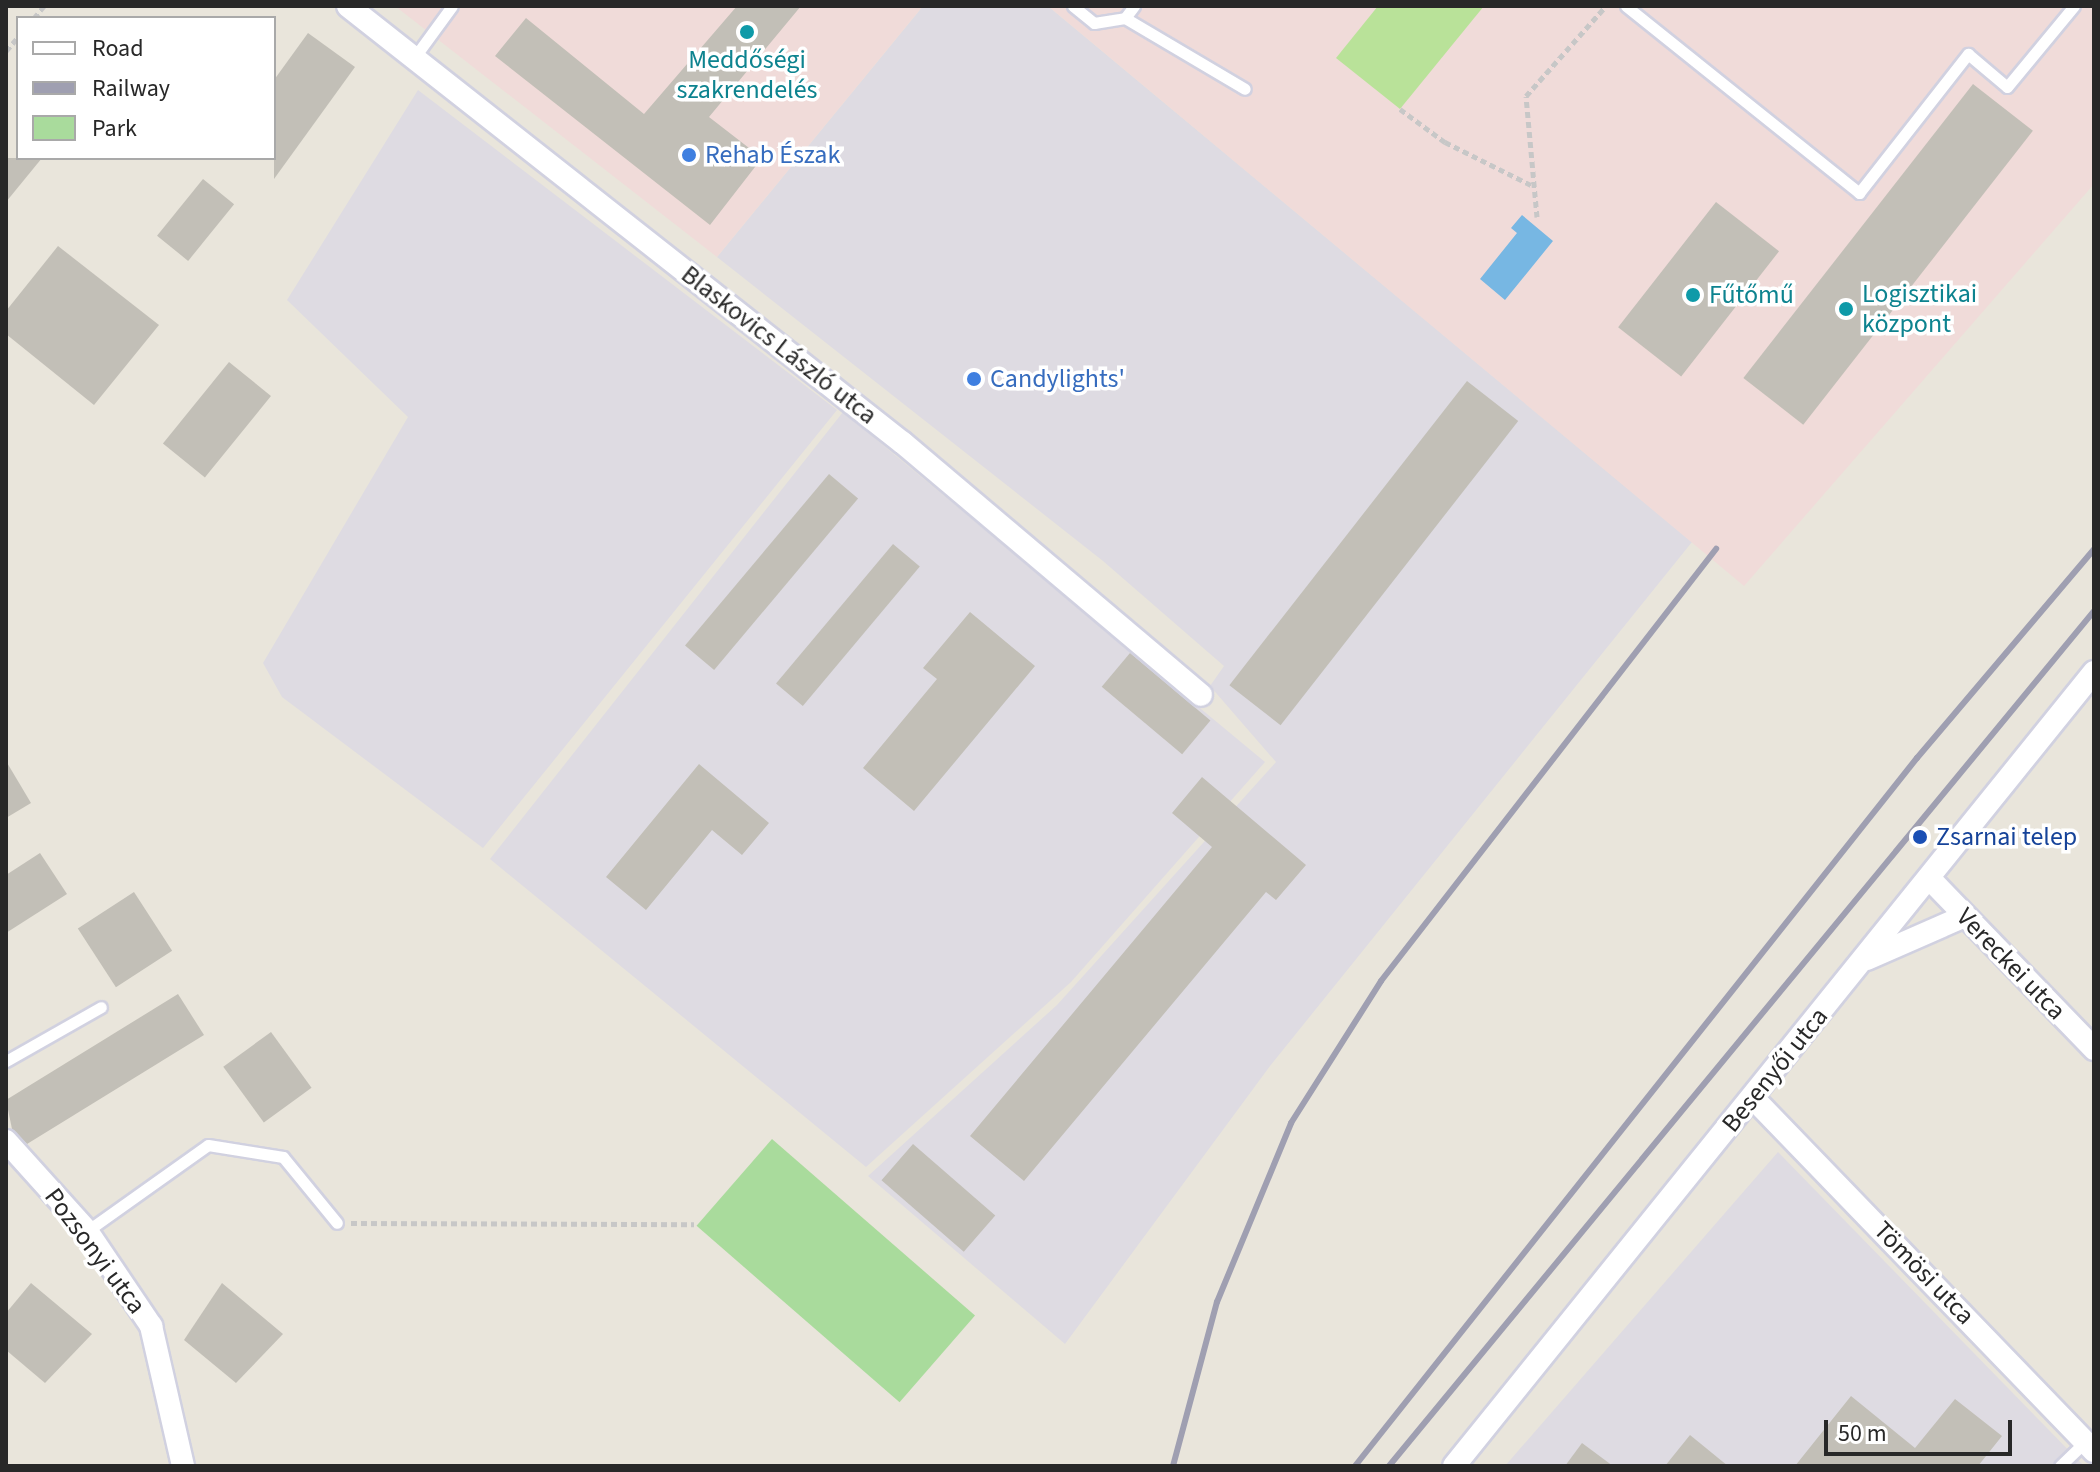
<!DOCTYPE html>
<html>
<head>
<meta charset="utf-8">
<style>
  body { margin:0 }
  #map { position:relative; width:2100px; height:1472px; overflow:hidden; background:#e9e5db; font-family:"Source Sans 3",sans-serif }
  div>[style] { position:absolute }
  .industrial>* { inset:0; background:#dedbe2 }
  .medical>* { inset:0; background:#f0dbd9 }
  .green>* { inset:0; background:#a9db9c; transform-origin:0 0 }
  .pitch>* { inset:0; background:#b9e299 }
  .water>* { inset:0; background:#77b7e3 }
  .building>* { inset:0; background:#c2bfb7; transform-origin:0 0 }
  .path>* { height:5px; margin-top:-2.5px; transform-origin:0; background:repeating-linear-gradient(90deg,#c7c7c7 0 6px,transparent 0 10px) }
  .roads { filter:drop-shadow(2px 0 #d1d1e0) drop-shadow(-2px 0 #d1d1e0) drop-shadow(0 2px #d1d1e0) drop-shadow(0 -2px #d1d1e0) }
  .service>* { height:11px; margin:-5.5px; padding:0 5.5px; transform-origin:5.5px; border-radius:5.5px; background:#fff }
  .minor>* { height:22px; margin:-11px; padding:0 11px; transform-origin:11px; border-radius:11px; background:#fff }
  .rail>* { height:6px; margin:-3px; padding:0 3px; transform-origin:3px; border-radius:3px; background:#9f9fb1 }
  .dots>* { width:22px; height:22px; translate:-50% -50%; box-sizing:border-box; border:4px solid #fff; border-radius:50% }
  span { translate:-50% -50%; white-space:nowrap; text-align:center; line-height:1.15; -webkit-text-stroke:7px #fff; paint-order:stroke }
  .culture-label { font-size:26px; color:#0d838f }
  .left { translate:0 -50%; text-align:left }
  .shop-label { font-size:26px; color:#366cbe }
  .street-label { font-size:26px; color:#282828 }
  .transit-label { font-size:26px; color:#164399 }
  .frame { position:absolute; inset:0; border:8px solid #282828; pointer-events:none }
  .legend { position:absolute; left:16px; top:16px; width:260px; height:144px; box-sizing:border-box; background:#fff; border:2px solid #a9a9a9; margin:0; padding:10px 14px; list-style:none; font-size:24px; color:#282828 }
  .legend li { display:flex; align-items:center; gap:16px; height:40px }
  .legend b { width:40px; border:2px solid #a9a9a9 }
  .scale { position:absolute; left:1824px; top:1420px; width:188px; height:36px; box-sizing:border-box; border:4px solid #282828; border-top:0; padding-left:10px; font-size:24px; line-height:28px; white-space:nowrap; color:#282828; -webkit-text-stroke:6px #fff; paint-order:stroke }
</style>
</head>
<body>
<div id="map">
  <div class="industrial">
    <div style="clip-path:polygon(923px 6px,1048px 6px,1692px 542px,1270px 1066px,1065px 1344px,868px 1176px,1057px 1005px,1276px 762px,1210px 686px,1224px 666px,1103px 561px,717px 257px)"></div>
    <div style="clip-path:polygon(418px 90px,837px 410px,483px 848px,282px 697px,263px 663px,408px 417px,287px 300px)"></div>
    <div style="clip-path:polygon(843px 412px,1265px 762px,1071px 982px,866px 1167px,490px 859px)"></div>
    <div style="clip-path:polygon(1778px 1152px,2084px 1466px,1505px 1466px)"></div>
  </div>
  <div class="medical">
    <div style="clip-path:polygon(395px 6px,923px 6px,717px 257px)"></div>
    <div style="clip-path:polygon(1048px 6px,2094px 6px,2094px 184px,1744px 586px)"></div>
  </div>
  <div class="green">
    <div style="left:772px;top:1139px;width:269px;height:115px;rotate:41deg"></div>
  </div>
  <div class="pitch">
    <div style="clip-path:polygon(1378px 6px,1484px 6px,1400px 109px,1336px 58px)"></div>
  </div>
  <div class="water">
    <div style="clip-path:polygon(1522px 215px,1553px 241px,1505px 300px,1480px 279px,1517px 233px,1511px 228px)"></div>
  </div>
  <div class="building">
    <div style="clip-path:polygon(737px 6px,801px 6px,709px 117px,762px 158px,710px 225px,495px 56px,526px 18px,644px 114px)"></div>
    <div style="clip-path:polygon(308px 33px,355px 67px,274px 179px,274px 80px)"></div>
    <div style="left:1973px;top:84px;width:76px;height:373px;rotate:38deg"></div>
    <div style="clip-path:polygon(6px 158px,42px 158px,6px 202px)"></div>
    <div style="left:203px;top:179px;width:40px;height:73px;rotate:39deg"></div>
    <div style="left:1716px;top:202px;width:80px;height:159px;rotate:38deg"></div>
    <div style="clip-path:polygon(58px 246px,159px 325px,94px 405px,6px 334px,6px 311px)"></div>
    <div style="left:229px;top:362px;width:54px;height:105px;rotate:39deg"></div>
    <div style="left:1467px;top:381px;width:65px;height:386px;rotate:38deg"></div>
    <div style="left:829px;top:474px;width:38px;height:224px;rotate:40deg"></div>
    <div style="left:893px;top:544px;width:35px;height:182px;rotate:40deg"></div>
    <div style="clip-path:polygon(970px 612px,1035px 666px,914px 811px,863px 768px,937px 679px,923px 668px)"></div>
    <div style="left:1130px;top:653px;width:105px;height:44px;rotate:40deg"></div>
    <div style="clip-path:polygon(6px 761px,31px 803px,6px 818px)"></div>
    <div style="clip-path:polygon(699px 764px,769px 823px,742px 855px,712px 830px,646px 910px,606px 877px)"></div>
    <div style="clip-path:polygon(1202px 777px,1306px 865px,1276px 900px,1266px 892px,1024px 1181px,970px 1136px,1212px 847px,1172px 813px)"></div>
    <div style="clip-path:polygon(40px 853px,67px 894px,6px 933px,6px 875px)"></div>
    <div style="left:134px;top:892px;width:70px;height:67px;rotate:57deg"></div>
    <div style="clip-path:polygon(178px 994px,204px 1035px,27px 1144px,12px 1129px,6px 1100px)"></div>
    <div style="left:271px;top:1032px;width:69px;height:59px;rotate:54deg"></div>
    <div style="left:913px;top:1144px;width:109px;height:48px;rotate:41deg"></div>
    <div style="clip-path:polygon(31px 1283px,92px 1334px,45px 1383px,6px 1350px,6px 1313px)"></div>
    <div style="clip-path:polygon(222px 1283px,283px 1334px,236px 1383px,184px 1340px)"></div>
    <div style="clip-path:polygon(1851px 1396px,1915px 1448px,1955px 1399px,2002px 1436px,1978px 1466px,1795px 1466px)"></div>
    <div style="clip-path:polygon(1690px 1435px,1728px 1466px,1665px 1466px)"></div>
    <div style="clip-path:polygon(1582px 1443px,1613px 1466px,1565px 1466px)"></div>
  </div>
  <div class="path">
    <div style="left:34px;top:18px;width:16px;rotate:-50deg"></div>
    <div style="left:6px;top:51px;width:18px;rotate:-49deg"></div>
    <div style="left:1400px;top:109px;width:56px;rotate:36.3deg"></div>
    <div style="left:1445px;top:142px;width:98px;rotate:26.6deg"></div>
    <div style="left:1537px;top:217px;width:121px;rotate:-95.2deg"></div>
    <div style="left:1526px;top:96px;width:120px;rotate:-48.4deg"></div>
    <div style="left:351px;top:1223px;width:343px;rotate:0.2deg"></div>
  </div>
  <div class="roads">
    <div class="service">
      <div style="left:1073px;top:6px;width:27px;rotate:39deg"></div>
      <div style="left:1094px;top:23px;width:31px;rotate:-9deg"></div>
      <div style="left:1125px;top:18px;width:15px;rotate:-53deg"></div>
      <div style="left:1626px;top:6px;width:299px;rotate:38.7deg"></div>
      <div style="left:1859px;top:193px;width:177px;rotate:-51.9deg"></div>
      <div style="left:1968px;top:54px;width:51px;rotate:40.2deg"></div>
      <div style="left:2007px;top:87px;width:105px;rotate:-50.4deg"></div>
      <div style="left:1125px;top:18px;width:139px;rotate:30.6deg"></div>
      <div style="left:414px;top:58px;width:64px;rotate:-53.8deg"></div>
      <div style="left:6px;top:1061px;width:109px;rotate:-29.6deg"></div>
      <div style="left:87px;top:1231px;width:148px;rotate:-35.4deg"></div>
      <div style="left:208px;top:1145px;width:76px;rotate:9.1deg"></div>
      <div style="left:283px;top:1157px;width:85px;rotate:50.7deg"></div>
      <div style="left:2060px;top:1466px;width:35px;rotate:-44deg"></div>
    </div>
    <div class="minor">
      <div style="left:348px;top:6px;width:706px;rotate:38.22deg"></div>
      <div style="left:903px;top:443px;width:390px;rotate:40.2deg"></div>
      <div style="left:1929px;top:878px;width:238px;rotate:46deg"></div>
      <div style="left:1867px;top:959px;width:107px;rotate:-23.7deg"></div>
      <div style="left:1753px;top:1098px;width:491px;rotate:46deg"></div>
      <div style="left:6px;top:1141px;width:121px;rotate:48deg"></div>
      <div style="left:87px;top:1231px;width:115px;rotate:56deg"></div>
      <div style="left:151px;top:1326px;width:144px;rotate:77.1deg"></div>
      <div style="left:1454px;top:1466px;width:1020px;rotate:-51.13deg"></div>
    </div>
  </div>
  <div class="rail">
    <div style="left:1173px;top:1466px;width:170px;rotate:-75deg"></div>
    <div style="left:1217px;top:1302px;width:194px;rotate:-67.5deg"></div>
    <div style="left:1291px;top:1123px;width:168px;rotate:-57.6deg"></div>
    <div style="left:1381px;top:981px;width:547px;rotate:-52.21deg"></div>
    <div style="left:1355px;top:1466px;width:904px;rotate:-51.56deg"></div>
    <div style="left:1917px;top:758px;width:274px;rotate:-49.7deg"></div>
    <div style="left:1389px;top:1466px;width:1108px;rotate:-50.49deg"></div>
  </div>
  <div class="dots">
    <div style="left:747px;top:32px;background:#0f9aa8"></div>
    <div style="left:689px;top:155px;background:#3f7fe0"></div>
    <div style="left:1693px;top:295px;background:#0f9aa8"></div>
    <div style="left:1846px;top:309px;background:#0f9aa8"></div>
    <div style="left:974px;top:379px;background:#3f7fe0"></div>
    <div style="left:1920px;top:837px;background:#1a4fb4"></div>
  </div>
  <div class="culture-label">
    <span style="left:747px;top:75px">Meddőségi<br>szakrendelés</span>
    <span class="left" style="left:1862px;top:309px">Logisztikai<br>központ</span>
    <span class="left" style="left:1709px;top:295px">Fűtőmű</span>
  </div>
  <div class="shop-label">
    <span class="left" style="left:705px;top:155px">Rehab Észak</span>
    <span class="left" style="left:990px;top:379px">Candylights'</span>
  </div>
  <div class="street-label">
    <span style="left:779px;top:345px;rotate:38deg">Blaskovics László utca</span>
    <span style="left:2011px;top:964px;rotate:46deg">Vereckei utca</span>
    <span style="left:1775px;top:1070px;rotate:-51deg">Besenyői utca</span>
    <span style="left:95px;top:1251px;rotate:53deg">Pozsonyi utca</span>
    <span style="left:1924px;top:1273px;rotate:46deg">Tömösi utca</span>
  </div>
  <div class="transit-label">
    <span class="left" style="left:1936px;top:837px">Zsarnai telep</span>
  </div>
  <div class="frame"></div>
  <ul class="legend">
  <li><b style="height:10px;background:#fff"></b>Road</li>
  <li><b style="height:10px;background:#9f9fb1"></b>Railway</li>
  <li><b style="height:22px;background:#a9db9c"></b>Park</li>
  </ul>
  <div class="scale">50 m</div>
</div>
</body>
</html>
